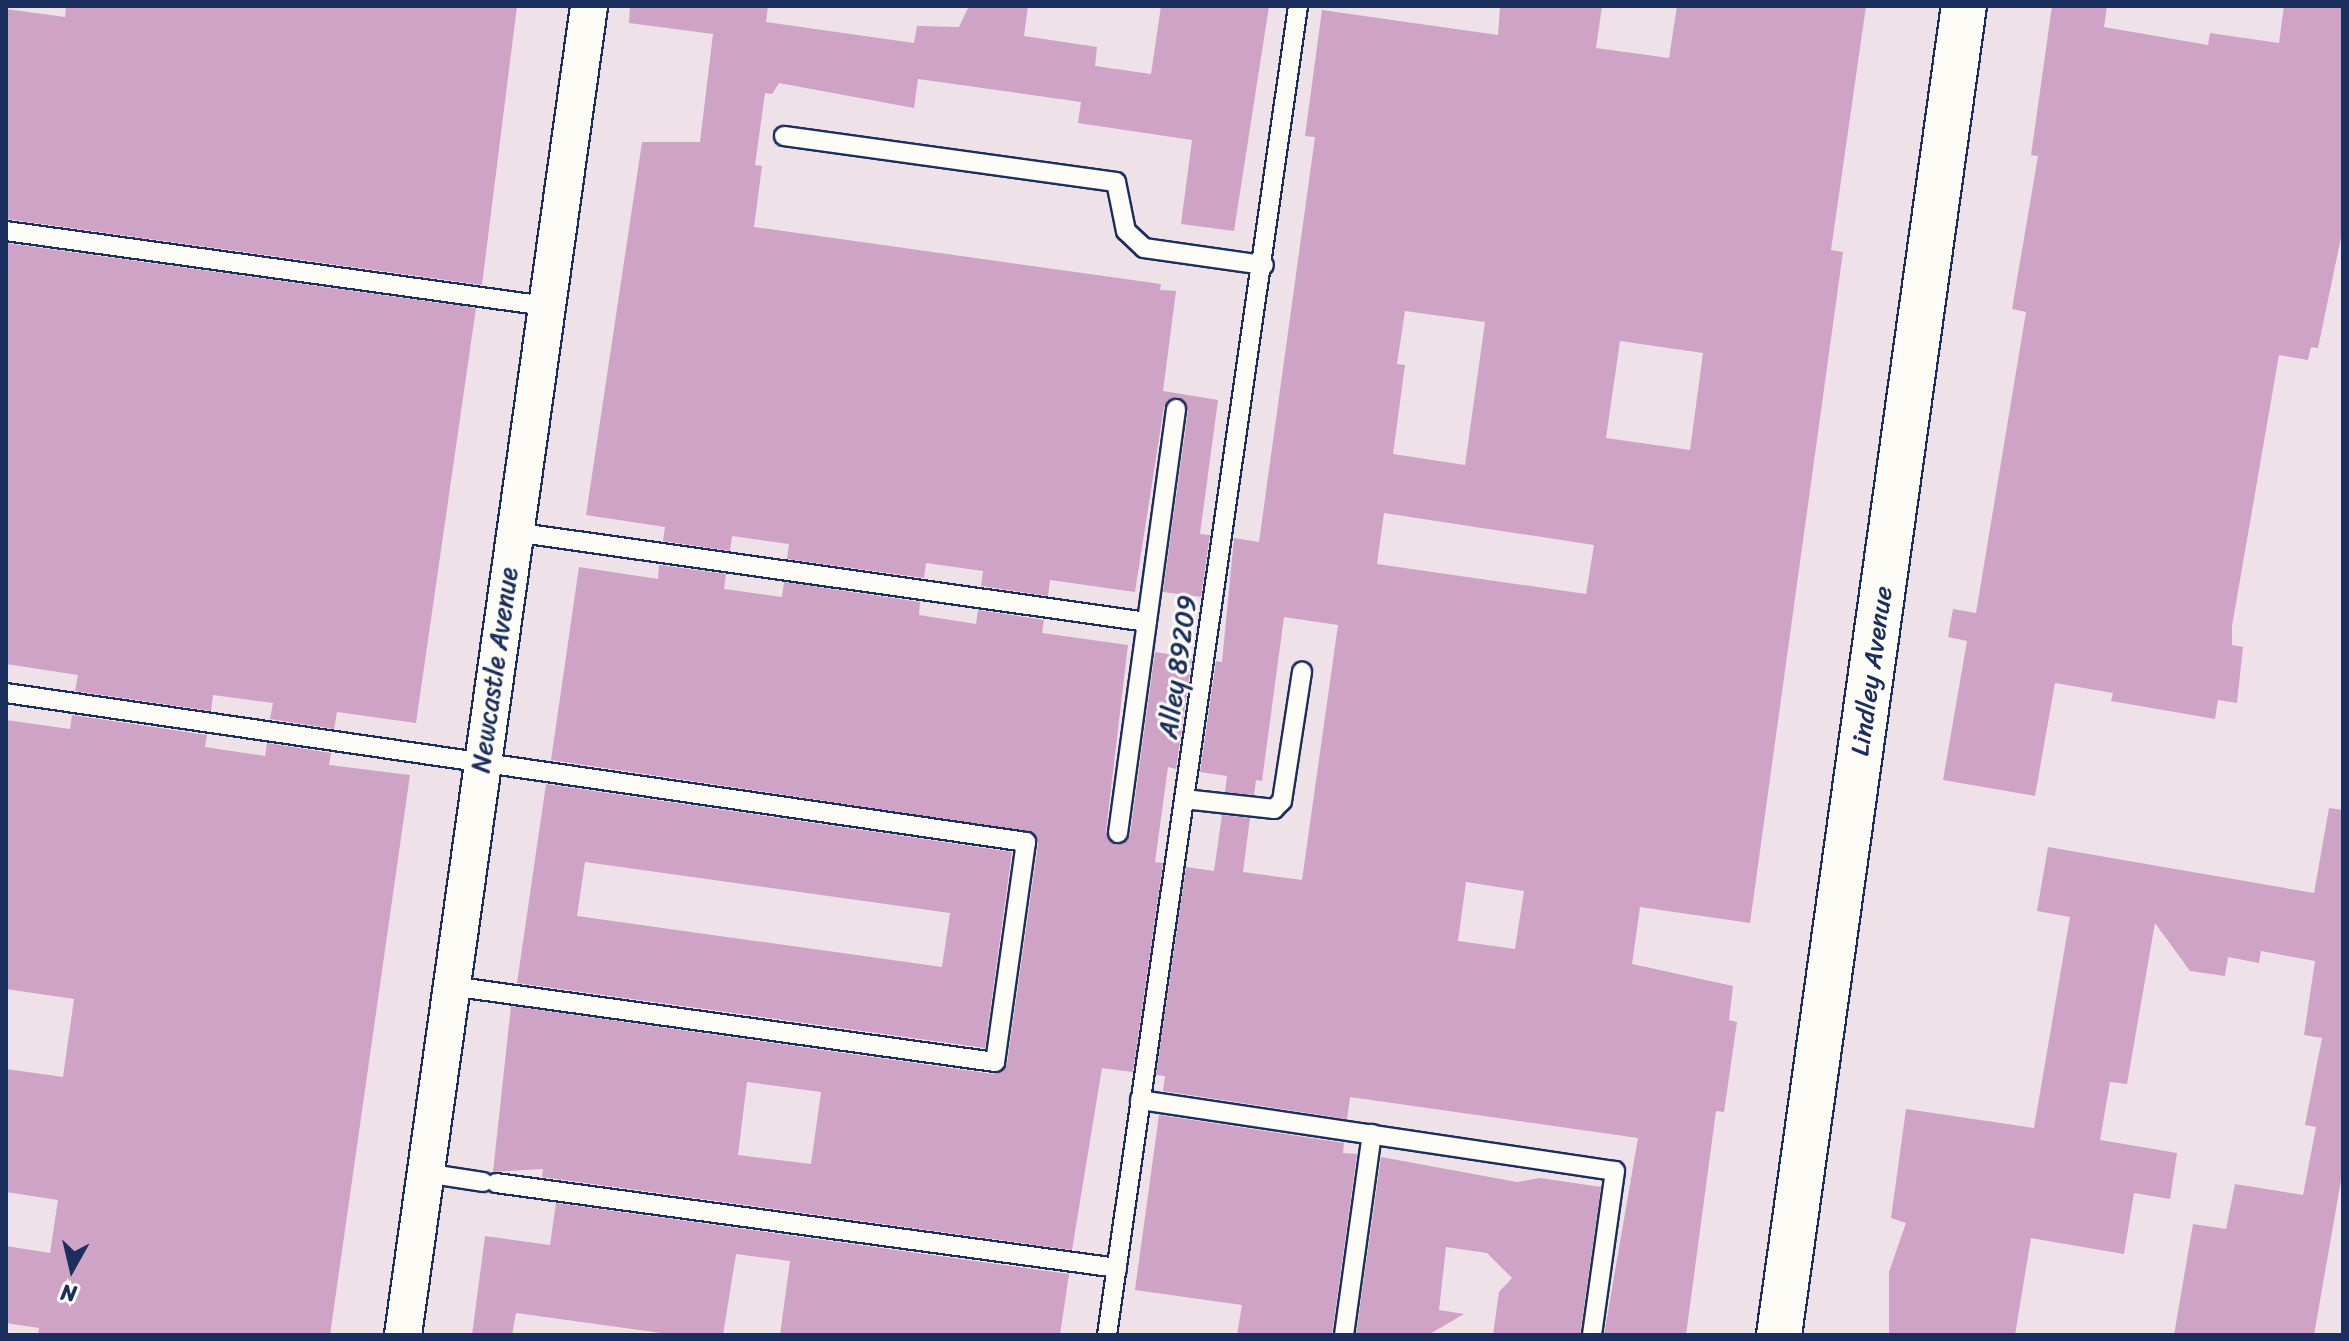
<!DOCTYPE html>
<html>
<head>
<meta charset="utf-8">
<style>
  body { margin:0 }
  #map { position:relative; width:2349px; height:1341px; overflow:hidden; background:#efe1e8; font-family:Sriracha,sans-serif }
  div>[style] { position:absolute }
  .building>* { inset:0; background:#cfa3c6 }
  .roads { filter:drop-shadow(2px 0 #1b2f5e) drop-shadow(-2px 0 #1b2f5e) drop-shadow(0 2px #1b2f5e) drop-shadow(0 -2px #1b2f5e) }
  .service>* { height:18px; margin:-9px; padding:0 9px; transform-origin:9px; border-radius:9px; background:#fdfcf7 }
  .minor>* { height:36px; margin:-18px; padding:0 18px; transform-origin:18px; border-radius:18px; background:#fdfcf7 }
  .secondary>* { height:44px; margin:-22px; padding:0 22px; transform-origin:22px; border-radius:22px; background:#fdfcf7 }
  span { translate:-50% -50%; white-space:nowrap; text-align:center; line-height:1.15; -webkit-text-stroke:6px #fdfcf7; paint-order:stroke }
  .street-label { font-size:26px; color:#1b2f5e }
  .frame { position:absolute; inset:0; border:8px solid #1b2f5e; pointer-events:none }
  .north { position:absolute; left:32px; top:1229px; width:80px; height:80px; -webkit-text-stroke:6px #fdfcf7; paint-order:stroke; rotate:188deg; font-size:22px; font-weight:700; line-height:32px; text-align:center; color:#1b2f5e }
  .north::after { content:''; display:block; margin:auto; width:28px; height:36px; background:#1b2f5e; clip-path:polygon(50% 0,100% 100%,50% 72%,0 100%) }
</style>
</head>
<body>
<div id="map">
  <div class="building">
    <div style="clip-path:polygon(66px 6px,517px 6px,482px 285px,6px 219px,6px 9px,65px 17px)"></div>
    <div style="clip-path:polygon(630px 6px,768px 6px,766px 22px,914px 43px,917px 26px,959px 27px,969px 6px,1028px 6px,1024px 36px,1097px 47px,1095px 66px,1151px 74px,1161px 6px,1269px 6px,1234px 231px,1181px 224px,1192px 140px,1078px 123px,1081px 102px,918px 79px,914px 108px,779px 83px,772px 94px,765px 93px,755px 165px,762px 166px,754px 227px,1161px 284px,1160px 290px,1176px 291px,1163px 391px,1218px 400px,1200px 534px,1210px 535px,1201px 597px,1163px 592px,1188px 411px,1177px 397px,1164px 407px,1135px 592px,1050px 580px,1048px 596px,981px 586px,983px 571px,926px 563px,924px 578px,787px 559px,789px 544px,732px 536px,730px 551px,663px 541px,665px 527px,586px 515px,642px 142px,700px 142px,713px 34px,629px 23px)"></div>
    <div style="clip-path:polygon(evenodd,1500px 6px,1602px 6px,1596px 48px,1669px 58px,1677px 6px,1866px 6px,1831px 250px,1843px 252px,1750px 923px,1640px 907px,1632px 964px,1733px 986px,1729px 1020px,1737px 1022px,1724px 1112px,1716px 1111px,1686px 1335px,1604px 1335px,1638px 1138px,1350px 1097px,1347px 1119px,1163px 1091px,1165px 1076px,1156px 1075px,1186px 867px,1214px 871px,1222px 815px,1250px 818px,1243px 872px,1302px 880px,1338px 625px,1284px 617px,1262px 781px,1256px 780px,1254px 795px,1225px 792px,1227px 776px,1200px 772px,1216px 661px,1222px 662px,1234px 538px,1259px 542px,1315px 137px,1305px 136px,1322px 10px,1498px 35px,1500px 6px,1405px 311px,1485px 322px,1465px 465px,1393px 454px,1405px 365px,1397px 364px,1405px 311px,1500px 6px,1620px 341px,1703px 353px,1690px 450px,1606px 438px,1620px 341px,1500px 6px,1384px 513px,1594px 545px,1586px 594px,1377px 564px,1384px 513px,1500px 6px,1466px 882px,1524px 891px,1515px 949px,1458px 941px,1466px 882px)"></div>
    <div style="clip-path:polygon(2052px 6px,2107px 6px,2104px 27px,2208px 45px,2210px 33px,2279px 43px,2284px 6px,2343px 6px,2343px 228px,2318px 348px,2311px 347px,2308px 360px,2279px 355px,2232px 626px,2232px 645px,2243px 647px,2237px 703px,2218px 700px,2215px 719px,2111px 701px,2113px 693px,2055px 683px,2035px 796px,1943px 780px,1967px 641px,1948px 637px,1953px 609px,1976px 613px,2026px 312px,2012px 309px,2038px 156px,2031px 155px)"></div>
    <div style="clip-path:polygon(6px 243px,476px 308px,416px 723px,337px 712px,334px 729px,270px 719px,273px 703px,213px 695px,211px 711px,75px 691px,78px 675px,6px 664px)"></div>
    <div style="clip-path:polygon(evenodd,659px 565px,726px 574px,724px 589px,782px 597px,784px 582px,920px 602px,919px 615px,976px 624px,978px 610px,1044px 620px,1042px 633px,1128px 645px,1106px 831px,1116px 845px,1130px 835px,1155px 652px,1192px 658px,1176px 769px,1168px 767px,1155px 862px,1163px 863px,1133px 1072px,1102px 1068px,1072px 1250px,542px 1177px,543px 1169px,493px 1172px,511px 1006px,993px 1074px,1007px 1064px,1038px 844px,1033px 832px,551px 760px,579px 567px,658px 579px,659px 565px,747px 1082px,821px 1092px,811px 1164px,738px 1155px,747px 1082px)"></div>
    <div style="clip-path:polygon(72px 715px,207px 735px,205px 747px,265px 756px,267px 743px,331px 753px,329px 765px,410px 775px,330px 1335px,38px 1335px,39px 1328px,6px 1323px,6px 1246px,50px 1253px,58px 1200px,6px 1192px,6px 1069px,63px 1077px,74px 999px,6px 989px,6px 720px,70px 729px)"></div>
    <div style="clip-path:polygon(evenodd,546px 784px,1012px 852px,985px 1048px,517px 983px,546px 784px,585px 862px,950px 913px,942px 967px,577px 916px,585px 862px)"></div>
    <div style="clip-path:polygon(2329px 808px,2343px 810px,2343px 1169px,2314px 1335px,2174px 1335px,2193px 1224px,2226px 1229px,2235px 1184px,2303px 1195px,2316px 1127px,2305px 1125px,2322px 1038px,2304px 1035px,2315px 961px,2261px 951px,2259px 963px,2228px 957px,2225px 976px,2190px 971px,2155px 923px,2127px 1084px,2110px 1082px,2100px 1140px,2177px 1153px,2170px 1199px,2134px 1193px,2124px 1254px,2031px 1238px,2015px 1335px,1889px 1335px,1889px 1272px,1906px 1223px,1891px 1218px,1906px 1109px,2034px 1128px,2070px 917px,2037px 911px,2048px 847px,2314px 893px)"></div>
    <div style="clip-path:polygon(1159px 1115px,1344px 1143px,1343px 1153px,1357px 1154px,1332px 1335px,1237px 1335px,1242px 1305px,1135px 1290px)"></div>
    <div style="clip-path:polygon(1381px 1157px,1517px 1182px,1540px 1178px,1601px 1187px,1580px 1335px,1493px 1335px,1499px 1292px,1512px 1278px,1487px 1253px,1446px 1247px,1439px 1310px,1464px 1314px,1428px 1335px,1356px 1335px)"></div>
    <div style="clip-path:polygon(556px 1203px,1069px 1274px,1060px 1335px,780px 1335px,790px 1261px,736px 1254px,723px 1335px,676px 1335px,516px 1313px,512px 1335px,472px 1335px,485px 1236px,550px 1245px)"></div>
  </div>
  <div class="roads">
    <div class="service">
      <div style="left:784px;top:136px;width:335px;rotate:7.9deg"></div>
      <div style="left:1116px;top:182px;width:50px;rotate:78.5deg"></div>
      <div style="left:1126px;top:231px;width:25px;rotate:43deg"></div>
      <div style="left:1144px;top:248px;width:121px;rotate:8.1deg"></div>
      <div style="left:6px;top:231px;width:545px;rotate:7.91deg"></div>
      <div style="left:514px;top:532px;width:639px;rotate:8.09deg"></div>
      <div style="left:6px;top:693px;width:1031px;rotate:8.31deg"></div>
      <div style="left:1026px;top:842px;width:222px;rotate:98deg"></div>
      <div style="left:995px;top:1062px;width:549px;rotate:-172.05deg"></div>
      <div style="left:1184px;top:799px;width:91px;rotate:6.3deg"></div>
      <div style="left:1274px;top:809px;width:11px;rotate:-45deg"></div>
      <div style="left:1282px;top:801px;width:131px;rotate:-81.2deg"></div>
      <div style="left:1118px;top:833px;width:428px;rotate:-82.2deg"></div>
      <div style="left:1140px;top:1100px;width:480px;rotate:8.5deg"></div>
      <div style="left:1615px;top:1171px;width:166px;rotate:98deg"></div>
      <div style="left:425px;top:1173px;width:59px;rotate:8.8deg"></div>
      <div style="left:496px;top:1183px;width:627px;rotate:7.79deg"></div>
      <div style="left:1107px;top:1335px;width:1343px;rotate:-81.82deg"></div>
      <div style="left:1344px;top:1335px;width:203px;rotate:-82.1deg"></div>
    </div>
    <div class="minor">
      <div style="left:403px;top:1335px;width:1342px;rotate:-82.03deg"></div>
    </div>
    <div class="secondary">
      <div style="left:1779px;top:1335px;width:1342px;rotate:-82.08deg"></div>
    </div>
  </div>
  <div class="street-label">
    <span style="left:1178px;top:667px;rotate:-82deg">Alley 89209</span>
    <span style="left:495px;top:670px;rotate:-82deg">Newcastle Avenue</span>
    <span style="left:1872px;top:671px;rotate:-82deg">Lindley Avenue</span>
  </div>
  <div class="frame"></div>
  <div class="north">N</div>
</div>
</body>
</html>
